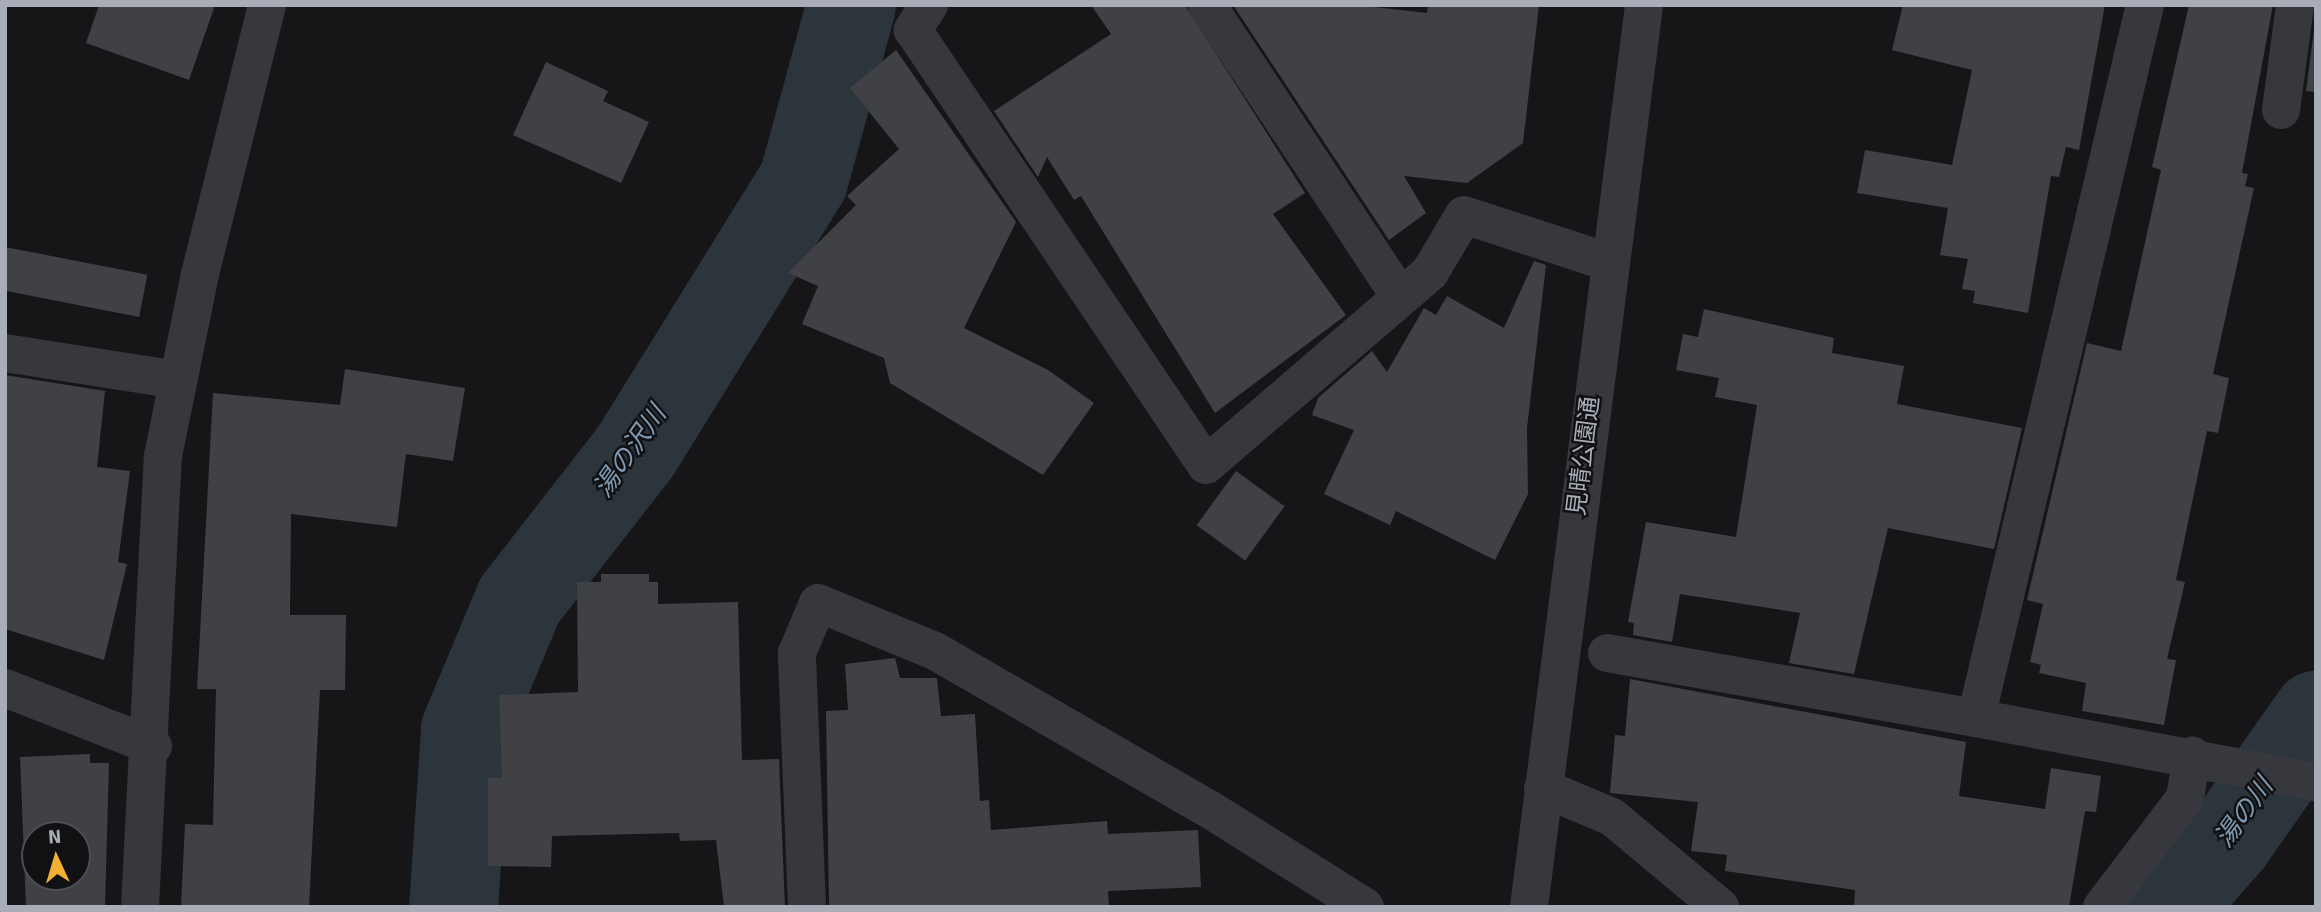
<!DOCTYPE html>
<html>
<head>
<meta charset="utf-8">
<style>
  body { margin:0 }
  #map { position:relative; width:2321px; height:912px; overflow:hidden; background:#161618; font-family:Signika,"Noto Sans JP",sans-serif }
  div>[style] { position:absolute }
  .river>* { height:89px; margin:-44.5px; padding:0 44.5px; transform-origin:44.5px; border-radius:44.5px; background:#2c353c }
  .building>* { inset:0; background:#404145; transform-origin:0 0 }
  .minor>* { height:38px; margin:-19px; padding:0 19px; transform-origin:19px; border-radius:19px; background:#37383d }
  .tertiary>* { height:38px; margin:-19px; padding:0 19px; transform-origin:19px; border-radius:19px; background:#37383d }
  span { translate:-50% -50%; white-space:nowrap; text-align:center; line-height:1.15; -webkit-text-stroke:5px #111113; paint-order:stroke }
  .street-label { font-size:24px; color:#a8adb8 }
  .water-label { font-size:26px; color:#7f9bb3; font-style:italic }
  .frame { position:absolute; inset:0; border:7px solid #a8adb8; pointer-events:none }
  .north { position:absolute; left:21px; top:821px; width:70px; height:70px; box-sizing:border-box; background:#111113; border:2px solid #4d4f55; border-radius:50%; rotate:356deg; font-size:19px; font-weight:700; line-height:28px; text-align:center; color:#a8adb8 }
  .north::after { content:''; display:block; margin:auto; width:24px; height:32px; background:#f2b134; clip-path:polygon(50% 0,100% 100%,50% 72%,0 100%) }
</style>
</head>
<body>
<div id="map">
  <div class="river">
    <div style="left:453px;top:907px;width:178px;rotate:-86.1deg"></div>
    <div style="left:465px;top:729px;width:140px;rotate:-67.3deg"></div>
    <div style="left:519px;top:600px;width:189px;rotate:-52.1deg"></div>
    <div style="left:635px;top:451px;width:319px;rotate:-58.2deg"></div>
    <div style="left:803px;top:180px;width:181px;rotate:-74.7deg"></div>
    <div style="left:2169px;top:907px;width:89px;rotate:-48.6deg"></div>
    <div style="left:2228px;top:840px;width:153px;rotate:-54.9deg"></div>
  </div>
  <div class="building">
    <div style="clip-path:polygon(99px 5px,215px 5px,189px 80px,86px 43px)"></div>
    <div style="clip-path:polygon(1091px 5px,1185px 5px,1305px 193px,1273px 214px,1346px 315px,1215px 413px,1081px 196px,1074px 200px,1047px 157px,1038px 177px,994px 111px,1111px 34px)"></div>
    <div style="clip-path:polygon(1233px 5px,1356px 5px,1427px 13px,1428px 5px,1539px 5px,1523px 143px,1467px 183px,1404px 176px,1426px 213px,1389px 240px)"></div>
    <div style="clip-path:polygon(1903px 5px,2105px 5px,2079px 150px,2066px 147px,2059px 177px,2051px 176px,2028px 313px,1973px 303px,1975px 291px,1962px 289px,1968px 259px,1940px 255px,1948px 208px,1857px 193px,1865px 150px,1952px 165px,1972px 70px,1892px 50px)"></div>
    <div style="clip-path:polygon(2189px 5px,2273px 5px,2242px 173px,2248px 174px,2245px 186px,2254px 188px,2213px 374px,2229px 378px,2218px 433px,2207px 431px,2176px 580px,2185px 582px,2167px 659px,2176px 660px,2164px 725px,2082px 711px,2086px 683px,2039px 673px,2041px 665px,2030px 662px,2043px 604px,2027px 600px,2087px 343px,2121px 351px,2161px 170px,2152px 167px)"></div>
    <div style="clip-path:polygon(2316px 15px,2316px 92px,2306px 91px)"></div>
    <div style="clip-path:polygon(896px 50px,1016px 222px,964px 328px,1048px 370px,1094px 403px,1043px 475px,890px 383px,884px 358px,802px 324px,818px 286px,788px 273px,856px 205px,847px 196px,899px 149px,850px 88px)"></div>
    <div style="clip-path:polygon(546px 62px,608px 91px,603px 101px,649px 122px,621px 183px,513px 135px)"></div>
    <div style="left:5px;top:247px;width:145px;height:43px;rotate:11deg"></div>
    <div style="clip-path:polygon(1534px 261px,1546px 265px,1527px 428px,1528px 494px,1495px 560px,1396px 511px,1390px 525px,1324px 494px,1354px 430px,1312px 415px,1318px 398px,1372px 351px,1387px 372px,1424px 308px,1436px 315px,1447px 296px,1504px 328px)"></div>
    <div style="clip-path:polygon(1704px 309px,1834px 338px,1832px 353px,1904px 366px,1897px 404px,2022px 428px,1994px 549px,1888px 528px,1854px 674px,1789px 663px,1800px 613px,1680px 594px,1672px 642px,1633px 635px,1634px 623px,1628px 622px,1646px 522px,1736px 537px,1757px 405px,1715px 397px,1719px 378px,1676px 370px,1683px 334px,1698px 337px)"></div>
    <div style="clip-path:polygon(345px 369px,465px 388px,453px 461px,406px 454px,397px 527px,291px 514px,290px 615px,346px 615px,345px 690px,320px 690px,309px 907px,181px 907px,185px 824px,213px 825px,216px 689px,197px 689px,213px 393px,340px 405px)"></div>
    <div style="clip-path:polygon(5px 375px,105px 391px,97px 467px,130px 471px,118px 562px,127px 564px,104px 660px,5px 629px)"></div>
    <div style="left:1236px;top:471px;width:60px;height:67px;rotate:36deg"></div>
    <div style="clip-path:polygon(601px 574px,649px 574px,649px 582px,658px 582px,658px 604px,738px 602px,742px 760px,779px 759px,785px 907px,724px 907px,716px 840px,680px 841px,679px 833px,552px 836px,551px 867px,488px 866px,488px 778px,502px 778px,499px 695px,578px 692px,577px 582px,601px 582px)"></div>
    <div style="clip-path:polygon(895px 658px,900px 678px,937px 678px,941px 716px,975px 714px,980px 801px,989px 800px,991px 830px,1107px 821px,1108px 834px,1198px 830px,1201px 887px,1108px 891px,1109px 907px,829px 907px,826px 711px,848px 710px,845px 664px)"></div>
    <div style="clip-path:polygon(1630px 679px,1966px 742px,1959px 796px,2045px 809px,2051px 768px,2101px 776px,2096px 812px,2085px 811px,2069px 907px,1854px 907px,1855px 890px,1725px 871px,1727px 855px,1691px 851px,1698px 802px,1610px 793px,1615px 735px,1625px 736px)"></div>
    <div style="clip-path:polygon(evenodd,90px 754px,90px 763px,109px 763px,105px 907px,26px 907px,20px 757px,90px 754px,35px 835px,77px 835px,77px 877px,35px 877px,35px 835px)"></div>
  </div>
  <div class="minor">
    <div style="left:929px;top:5px;width:30px;rotate:123deg"></div>
    <div style="left:913px;top:30px;width:524px;rotate:56.04deg"></div>
    <div style="left:1206px;top:465px;width:296px;rotate:-40.7deg"></div>
    <div style="left:1430px;top:272px;width:66px;rotate:-59.2deg"></div>
    <div style="left:1464px;top:215px;width:151px;rotate:18.1deg"></div>
    <div style="left:1207px;top:5px;width:350px;rotate:56.5deg"></div>
    <div style="left:2281px;top:110px;width:106px;rotate:-82.4deg"></div>
    <div style="left:5px;top:353px;width:175px;rotate:8.9deg"></div>
    <div style="left:1607px;top:653px;width:375px;rotate:10deg"></div>
    <div style="left:1976px;top:718px;width:733px;rotate:-76.67deg"></div>
    <div style="left:5px;top:688px;width:159px;rotate:21.4deg"></div>
    <div style="left:1976px;top:718px;width:346px;rotate:10.7deg"></div>
    <div style="left:1543px;top:788px;width:75px;rotate:22.8deg"></div>
    <div style="left:1612px;top:817px;width:141px;rotate:39.8deg"></div>
    <div style="left:140px;top:907px;width:452px;rotate:-87.1deg"></div>
    <div style="left:163px;top:456px;width:186px;rotate:-78.5deg"></div>
    <div style="left:200px;top:274px;width:277px;rotate:-76deg"></div>
    <div style="left:807px;top:907px;width:254px;rotate:-92.3deg"></div>
    <div style="left:797px;top:653px;width:54px;rotate:-67.2deg"></div>
    <div style="left:818px;top:603px;width:126px;rotate:22.3deg"></div>
    <div style="left:935px;top:651px;width:316px;rotate:30deg"></div>
    <div style="left:1209px;top:809px;width:184px;rotate:32.1deg"></div>
    <div style="left:2102px;top:907px;width:137px;rotate:-52.7deg"></div>
    <div style="left:2185px;top:798px;width:43px;rotate:-80.5deg"></div>
  </div>
  <div class="tertiary">
    <div style="left:1529px;top:907px;width:909px;rotate:-82.73deg"></div>
  </div>
  <div class="street-label">
    <span style="left:1584px;top:456px;rotate:-83deg">見晴公園通</span>
  </div>
  <div class="water-label">
    <span style="left:631px;top:452px;rotate:-55deg">湯の沢川</span>
    <span style="left:2245px;top:813px;rotate:-54deg">湯の川</span>
  </div>
  <div class="frame"></div>
  <div class="north">N</div>
</div>
</body>
</html>
